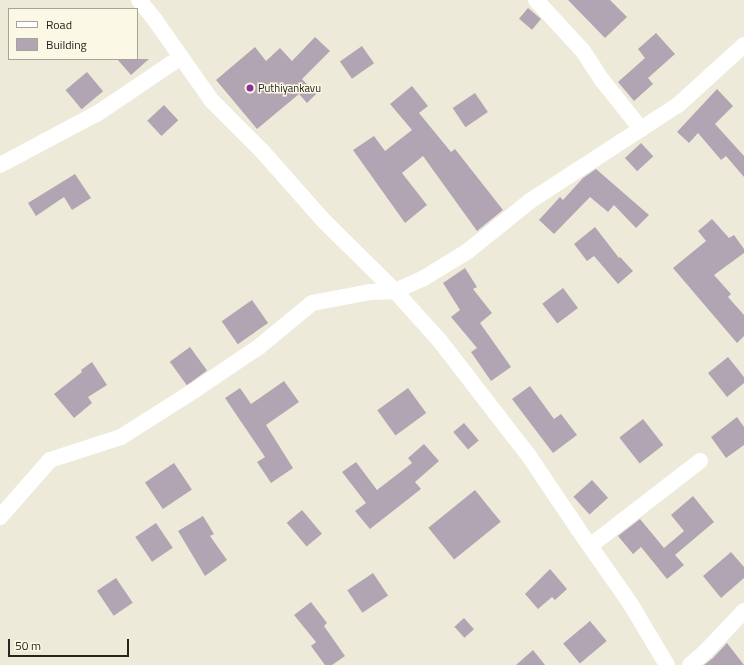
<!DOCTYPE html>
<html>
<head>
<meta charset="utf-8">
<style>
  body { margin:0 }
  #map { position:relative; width:744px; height:665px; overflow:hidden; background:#eeead9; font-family:"Titillium Web",sans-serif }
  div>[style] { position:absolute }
  .building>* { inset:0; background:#b2a5b3; transform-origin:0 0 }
  .minor>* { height:16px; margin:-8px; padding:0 8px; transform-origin:8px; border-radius:8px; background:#fff }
  .dots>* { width:11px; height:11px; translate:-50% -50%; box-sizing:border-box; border:2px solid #fbf8e6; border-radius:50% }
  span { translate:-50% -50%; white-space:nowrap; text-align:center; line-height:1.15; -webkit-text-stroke:3px #fbf8e6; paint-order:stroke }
  .poi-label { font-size:11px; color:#26251f }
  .left { translate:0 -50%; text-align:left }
  .legend { position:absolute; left:8px; top:8px; width:130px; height:52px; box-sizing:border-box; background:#fbf8e6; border:1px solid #a6a496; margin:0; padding:5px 7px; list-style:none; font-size:12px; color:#26251f }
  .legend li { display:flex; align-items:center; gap:8px; height:20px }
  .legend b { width:20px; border:1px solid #a6a496 }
  .scale { position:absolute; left:8px; top:639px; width:121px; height:18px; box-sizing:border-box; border:2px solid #26251f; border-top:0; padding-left:5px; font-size:12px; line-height:14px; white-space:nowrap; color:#26251f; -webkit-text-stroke:3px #fbf8e6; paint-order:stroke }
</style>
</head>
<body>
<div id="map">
  <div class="building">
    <div style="clip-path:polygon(568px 0,610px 0,627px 17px,605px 38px)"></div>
    <div style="left:528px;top:8px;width:17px;height:14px;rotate:40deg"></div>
    <div style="clip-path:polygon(656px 33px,675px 54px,648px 78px,653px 84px,634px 101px,618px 82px,645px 58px,638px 49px)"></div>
    <div style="clip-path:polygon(315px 37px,330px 51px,302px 79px,316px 94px,307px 103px,299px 94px,257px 129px,216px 80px,255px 47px,266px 61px,280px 48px,292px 61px)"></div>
    <div style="left:362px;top:46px;width:21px;height:27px;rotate:55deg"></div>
    <div style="clip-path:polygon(117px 59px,149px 59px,131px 75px)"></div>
    <div style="left:87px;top:72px;width:25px;height:28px;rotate:50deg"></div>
    <div style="clip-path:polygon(412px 86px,428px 106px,419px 113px,451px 152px,455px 149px,503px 210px,477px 231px,423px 156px,402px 173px,427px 205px,405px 223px,353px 150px,374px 136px,385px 151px,412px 130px,390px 104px)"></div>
    <div style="clip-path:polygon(717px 89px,733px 106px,715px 124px,744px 156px,744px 177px,726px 156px,721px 160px,698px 133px,689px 143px,677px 132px)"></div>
    <div style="left:475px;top:93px;width:23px;height:27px;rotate:56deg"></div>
    <div style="left:164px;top:105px;width:21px;height:23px;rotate:47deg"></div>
    <div style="left:641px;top:143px;width:18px;height:22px;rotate:47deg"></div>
    <div style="clip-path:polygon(596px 169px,649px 215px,636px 228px,614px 205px,608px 212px,590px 197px,554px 234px,539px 220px,560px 197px,563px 200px,583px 178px)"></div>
    <div style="clip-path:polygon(75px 174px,91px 198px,72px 210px,64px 197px,36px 216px,28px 203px)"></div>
    <div style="clip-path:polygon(712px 219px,729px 238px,734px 235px,744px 249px,744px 253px,714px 275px,731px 294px,728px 297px,744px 315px,744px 336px,737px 343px,673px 268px,706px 241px,698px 231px)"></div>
    <div style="clip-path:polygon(595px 227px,619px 258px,620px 257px,633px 271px,618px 284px,594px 256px,587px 261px,574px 244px)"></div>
    <div style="clip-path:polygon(465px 268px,477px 287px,473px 289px,492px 313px,480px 323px,511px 367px,491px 381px,471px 352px,477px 348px,451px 317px,460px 310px,443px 283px)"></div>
    <div style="left:563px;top:288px;width:25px;height:26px;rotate:53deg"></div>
    <div style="left:252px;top:300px;width:28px;height:37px;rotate:55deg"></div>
    <div style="left:190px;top:347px;width:29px;height:25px;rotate:54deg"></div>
    <div style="clip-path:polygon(728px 357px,744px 377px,744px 383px,727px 397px,708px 373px)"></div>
    <div style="clip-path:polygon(92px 362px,107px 385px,88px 397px,92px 403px,74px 418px,54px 394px,82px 372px,81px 370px)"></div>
    <div style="clip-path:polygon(284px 381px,299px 402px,266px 425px,293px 468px,271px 483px,257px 462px,265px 457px,225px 398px,240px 388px,251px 404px)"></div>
    <div style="clip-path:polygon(530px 386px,554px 419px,561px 414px,577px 435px,553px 453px,512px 399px)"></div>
    <div style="left:408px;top:388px;width:31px;height:38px;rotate:54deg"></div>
    <div style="clip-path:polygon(737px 417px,744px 427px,744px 445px,726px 458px,711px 437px)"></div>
    <div style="left:643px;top:419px;width:33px;height:30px;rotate:52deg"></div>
    <div style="left:464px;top:423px;width:23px;height:14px;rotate:50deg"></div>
    <div style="clip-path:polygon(424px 444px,439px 461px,415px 482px,421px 489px,370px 529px,355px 511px,366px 503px,342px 472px,356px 462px,377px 490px,412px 463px,408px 458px)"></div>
    <div style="left:174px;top:463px;width:32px;height:35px;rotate:56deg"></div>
    <div style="left:592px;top:480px;width:24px;height:25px;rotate:48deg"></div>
    <div style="left:475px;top:490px;width:41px;height:60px;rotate:51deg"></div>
    <div style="clip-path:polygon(693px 496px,714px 522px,675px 555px,684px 565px,667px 579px,641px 547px,633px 554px,618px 536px,640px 519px,664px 548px,684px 531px,671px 515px)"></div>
    <div style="left:302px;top:510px;width:31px;height:20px;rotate:50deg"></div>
    <div style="clip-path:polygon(203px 516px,214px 534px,210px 536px,227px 560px,205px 576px,178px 531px)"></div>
    <div style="left:156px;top:523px;width:30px;height:25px;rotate:56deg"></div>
    <div style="clip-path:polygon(731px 552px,744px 567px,744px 578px,721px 598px,703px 576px)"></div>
    <div style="clip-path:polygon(550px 569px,567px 589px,555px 600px,552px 597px,538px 609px,525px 594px)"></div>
    <div style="left:373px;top:573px;width:27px;height:31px;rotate:56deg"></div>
    <div style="left:116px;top:578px;width:30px;height:23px;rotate:56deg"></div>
    <div style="clip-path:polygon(311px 602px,327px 623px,324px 626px,345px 656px,332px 665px,325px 665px,311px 646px,316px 642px,294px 615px)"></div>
    <div style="left:464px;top:618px;width:15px;height:13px;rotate:48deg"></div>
    <div style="left:590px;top:621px;width:26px;height:35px;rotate:50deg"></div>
    <div style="clip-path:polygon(727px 643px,744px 665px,704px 665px,713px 658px)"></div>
    <div style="clip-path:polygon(533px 650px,545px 665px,516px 665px)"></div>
  </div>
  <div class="minor">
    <div style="left:139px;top:0;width:26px;rotate:51deg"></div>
    <div style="left:155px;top:20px;width:99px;rotate:54.9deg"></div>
    <div style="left:212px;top:101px;width:71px;rotate:45deg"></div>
    <div style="left:262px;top:151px;width:94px;rotate:48.5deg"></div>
    <div style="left:324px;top:221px;width:100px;rotate:44.6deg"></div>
    <div style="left:395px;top:291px;width:32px;rotate:-24deg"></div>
    <div style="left:424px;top:278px;width:52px;rotate:-31.5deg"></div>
    <div style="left:468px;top:251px;width:80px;rotate:-38.9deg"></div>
    <div style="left:530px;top:201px;width:176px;rotate:-33deg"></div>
    <div style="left:678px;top:105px;width:89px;rotate:-42.3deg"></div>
    <div style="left:536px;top:0;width:69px;rotate:47.3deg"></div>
    <div style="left:583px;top:51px;width:35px;rotate:57deg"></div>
    <div style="left:602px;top:80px;width:63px;rotate:51.5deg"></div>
    <div style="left:0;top:165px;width:111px;rotate:-28deg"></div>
    <div style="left:98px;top:113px;width:100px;rotate:-34deg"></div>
    <div style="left:0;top:517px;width:76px;rotate:-48.7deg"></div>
    <div style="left:50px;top:460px;width:75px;rotate:-17.9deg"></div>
    <div style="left:121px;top:437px;width:88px;rotate:-32.4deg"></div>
    <div style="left:195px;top:390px;width:78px;rotate:-34.1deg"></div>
    <div style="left:260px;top:346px;width:67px;rotate:-39.6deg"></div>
    <div style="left:312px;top:303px;width:60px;rotate:-10.6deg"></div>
    <div style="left:371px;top:292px;width:24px;rotate:-2deg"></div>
    <div style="left:395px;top:291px;width:67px;rotate:48deg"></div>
    <div style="left:440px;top:341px;width:145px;rotate:52.3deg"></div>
    <div style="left:529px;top:456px;width:88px;rotate:56.1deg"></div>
    <div style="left:578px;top:529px;width:90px;rotate:54.9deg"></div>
    <div style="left:630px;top:603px;width:72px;rotate:59.2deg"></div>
    <div style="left:590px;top:546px;width:139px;rotate:-37.7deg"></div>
    <div style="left:690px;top:665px;width:21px;rotate:-41deg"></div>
    <div style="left:706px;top:651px;width:55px;rotate:-46.5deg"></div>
  </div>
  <div class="dots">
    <div style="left:250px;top:88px;background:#8f309a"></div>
  </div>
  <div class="poi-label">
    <span class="left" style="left:258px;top:88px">Puthiyankavu</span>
  </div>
  <ul class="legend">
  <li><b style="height:5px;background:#fff"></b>Road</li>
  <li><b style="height:11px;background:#b2a5b3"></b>Building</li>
  </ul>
  <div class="scale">50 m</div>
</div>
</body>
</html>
